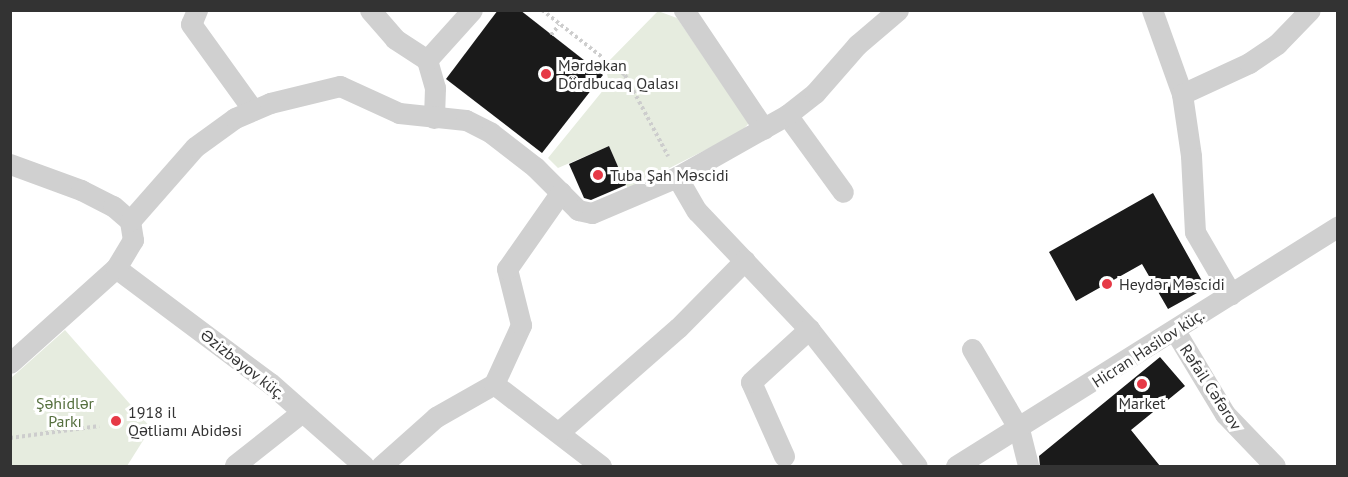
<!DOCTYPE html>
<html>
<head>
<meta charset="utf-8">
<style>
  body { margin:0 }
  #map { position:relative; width:1348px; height:477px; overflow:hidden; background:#fff; font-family:"PT Sans",sans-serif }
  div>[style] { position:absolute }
  .green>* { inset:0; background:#e6ecdf }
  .building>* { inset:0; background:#1a1a1a }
  .path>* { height:4px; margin-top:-2px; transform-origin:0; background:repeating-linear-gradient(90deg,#cdcdcd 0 3px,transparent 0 6px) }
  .street>* { height:21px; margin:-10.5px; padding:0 10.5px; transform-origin:10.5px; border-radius:10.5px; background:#d0d0d0 }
  .dots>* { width:16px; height:16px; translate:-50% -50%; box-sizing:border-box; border:3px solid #fff; border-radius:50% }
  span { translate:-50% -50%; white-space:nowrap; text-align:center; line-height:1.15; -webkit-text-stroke:6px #fff; paint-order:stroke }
  .poi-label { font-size:16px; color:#333 }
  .left { translate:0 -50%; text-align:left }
  .street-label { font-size:16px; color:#333 }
  .park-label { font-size:16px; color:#56703f }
  .frame { position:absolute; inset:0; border:12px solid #333; pointer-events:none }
</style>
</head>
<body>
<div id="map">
  <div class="green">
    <div style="clip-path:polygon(658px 11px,677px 18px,749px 123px,741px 132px,628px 189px,609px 146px,558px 168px,548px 158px,609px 83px,605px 65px)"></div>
    <div style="clip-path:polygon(65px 330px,151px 428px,127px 466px,11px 466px,11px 378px)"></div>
  </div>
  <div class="building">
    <div style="clip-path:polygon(498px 10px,520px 10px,603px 75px,542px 153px,446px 79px)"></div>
    <div style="clip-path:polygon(609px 146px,626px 185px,591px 200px,584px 198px,569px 164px)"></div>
    <div style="clip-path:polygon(1153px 193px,1206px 288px,1168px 309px,1142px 264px,1076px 301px,1049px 252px)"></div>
    <div style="clip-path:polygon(1160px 357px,1185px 386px,1131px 430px,1160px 466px,1040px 466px,1039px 456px)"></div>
  </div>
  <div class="path">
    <div style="left:542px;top:10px;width:105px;rotate:38.1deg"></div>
    <div style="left:625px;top:75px;width:92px;rotate:62deg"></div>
    <div style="left:551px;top:35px;width:13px;rotate:-51deg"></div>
    <div style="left:10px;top:438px;width:90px;rotate:-7.7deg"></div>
  </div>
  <div class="street">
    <div style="left:197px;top:10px;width:15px;rotate:113deg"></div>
    <div style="left:191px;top:24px;width:106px;rotate:54.2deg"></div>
    <div style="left:370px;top:10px;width:38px;rotate:49deg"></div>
    <div style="left:395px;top:39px;width:38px;rotate:33deg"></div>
    <div style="left:427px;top:60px;width:29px;rotate:74deg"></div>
    <div style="left:435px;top:88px;width:30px;rotate:92deg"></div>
    <div style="left:684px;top:10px;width:143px;rotate:56.1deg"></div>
    <div style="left:1152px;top:10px;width:89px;rotate:70.3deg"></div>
    <div style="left:1182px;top:94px;width:63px;rotate:81.7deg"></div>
    <div style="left:1191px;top:156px;width:76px;rotate:87deg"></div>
    <div style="left:1195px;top:232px;width:72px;rotate:59.9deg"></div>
    <div style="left:427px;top:60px;width:67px;rotate:-48deg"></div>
    <div style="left:1182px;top:94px;width:74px;rotate:-24.8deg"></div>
    <div style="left:1249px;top:63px;width:34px;rotate:-34deg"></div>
    <div style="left:1277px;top:44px;width:47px;rotate:-45.9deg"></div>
    <div style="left:787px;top:115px;width:95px;rotate:54deg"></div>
    <div style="left:10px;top:164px;width:76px;rotate:20.1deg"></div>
    <div style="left:81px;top:190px;width:36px;rotate:27deg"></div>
    <div style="left:113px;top:206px;width:23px;rotate:41deg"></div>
    <div style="left:677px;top:177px;width:39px;rotate:60deg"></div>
    <div style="left:697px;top:211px;width:163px;rotate:46.5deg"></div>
    <div style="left:809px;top:329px;width:174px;rotate:51.8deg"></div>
    <div style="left:116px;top:268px;width:192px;rotate:36.8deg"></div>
    <div style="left:270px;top:383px;width:125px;rotate:41.4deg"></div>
    <div style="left:1175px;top:331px;width:97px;rotate:58.9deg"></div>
    <div style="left:1225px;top:414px;width:72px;rotate:46.1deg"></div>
    <div style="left:972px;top:349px;width:93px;rotate:59.6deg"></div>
    <div style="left:1019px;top:429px;width:38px;rotate:76deg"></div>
    <div style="left:10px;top:363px;width:142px;rotate:-41.9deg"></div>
    <div style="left:116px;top:268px;width:33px;rotate:-59deg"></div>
    <div style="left:133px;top:240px;width:19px;rotate:-99deg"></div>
    <div style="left:130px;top:221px;width:98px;rotate:-48.7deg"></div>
    <div style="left:195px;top:147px;width:49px;rotate:-35.9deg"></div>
    <div style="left:235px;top:118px;width:38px;rotate:-23deg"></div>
    <div style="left:270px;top:103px;width:72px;rotate:-13.7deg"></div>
    <div style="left:340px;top:86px;width:65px;rotate:24.6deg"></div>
    <div style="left:399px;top:113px;width:67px;rotate:6deg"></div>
    <div style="left:466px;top:120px;width:28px;rotate:27deg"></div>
    <div style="left:491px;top:133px;width:56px;rotate:37.7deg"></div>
    <div style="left:535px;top:167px;width:61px;rotate:45deg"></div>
    <div style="left:578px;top:210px;width:14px;rotate:12deg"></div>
    <div style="left:592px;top:213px;width:92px;rotate:-23deg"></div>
    <div style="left:677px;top:177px;width:126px;rotate:-29.4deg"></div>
    <div style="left:787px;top:115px;width:36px;rotate:-38deg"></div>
    <div style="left:815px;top:93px;width:64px;rotate:-48.8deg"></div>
    <div style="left:857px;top:45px;width:54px;rotate:-40.5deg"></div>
    <div style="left:494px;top:384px;width:135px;rotate:37.5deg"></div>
    <div style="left:559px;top:432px;width:158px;rotate:-41.2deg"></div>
    <div style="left:678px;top:328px;width:95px;rotate:-45.4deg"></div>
    <div style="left:784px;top:456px;width:81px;rotate:-114deg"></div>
    <div style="left:751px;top:382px;width:79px;rotate:-42.4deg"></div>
    <div style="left:235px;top:465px;width:85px;rotate:-38.3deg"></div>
    <div style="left:381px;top:466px;width:74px;rotate:-41.7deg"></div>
    <div style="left:436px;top:417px;width:67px;rotate:-29.6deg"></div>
    <div style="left:494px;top:384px;width:65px;rotate:-65.4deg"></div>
    <div style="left:521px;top:325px;width:58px;rotate:-104deg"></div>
    <div style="left:507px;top:269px;width:94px;rotate:-55deg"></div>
    <div style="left:956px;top:466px;width:451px;rotate:-32.1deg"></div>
  </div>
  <div class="dots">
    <div style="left:546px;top:74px;background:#e63946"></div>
    <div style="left:598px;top:175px;background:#e63946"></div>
    <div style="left:1107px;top:284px;background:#e63946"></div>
    <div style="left:1142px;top:384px;background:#e63946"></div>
    <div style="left:116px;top:421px;background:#e63946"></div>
  </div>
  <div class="poi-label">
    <span class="left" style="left:558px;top:74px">Mərdəkan<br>Dördbucaq Qalası</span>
    <span class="left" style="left:610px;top:175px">Tuba Şah Məscidi</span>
    <span class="left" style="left:1119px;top:284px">Heydər Məscidi</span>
    <span style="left:1142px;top:403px">Market</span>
    <span class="left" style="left:128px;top:421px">1918 il<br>Qətliamı Abidəsi</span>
  </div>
  <div class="street-label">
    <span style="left:1148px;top:348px;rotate:-33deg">Hicran Hasilov küç.</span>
    <span style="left:243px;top:364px;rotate:38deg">Əzizbəyov küç.</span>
    <span style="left:1211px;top:387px;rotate:57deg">Rəfail Cəfərov</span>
  </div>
  <div class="park-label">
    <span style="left:65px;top:412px">Şəhidlər<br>Parkı</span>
  </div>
  <div class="frame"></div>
</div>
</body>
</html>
